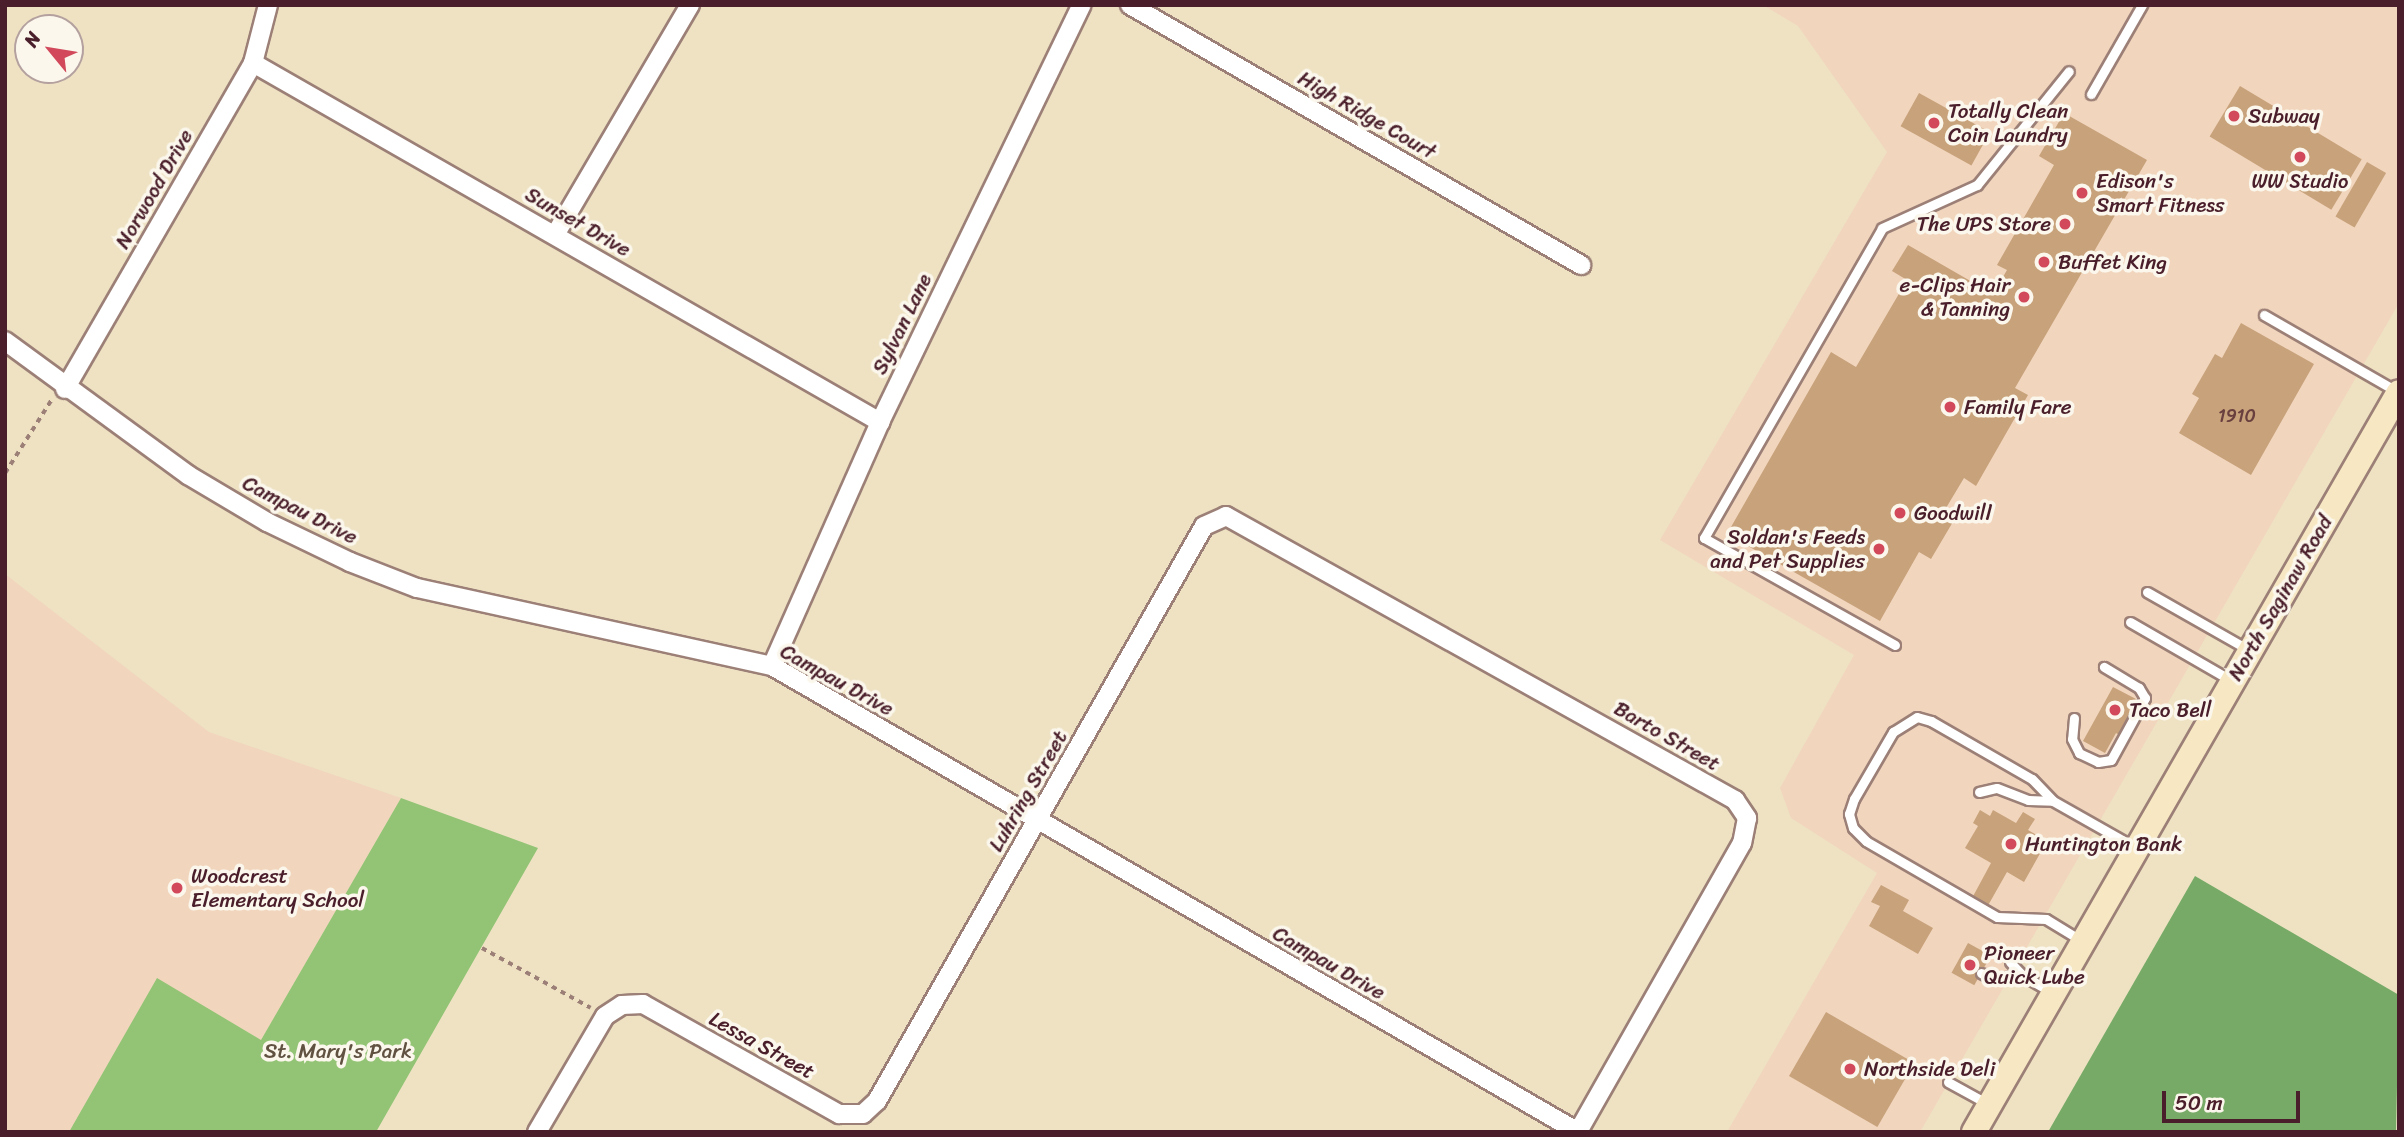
<!DOCTYPE html>
<html>
<head>
<meta charset="utf-8">
<style>
  body { margin:0 }
  #map { position:relative; width:2404px; height:1137px; overflow:hidden; background:#eee2c3; font-family:Sriracha,sans-serif }
  div>[style] { position:absolute }
  .built>* { inset:0; background:#f1d5bd }
  .green>* { inset:0; background:#93c475 }
  .forest>* { inset:0; background:#76aa66 }
  .building>* { inset:0; background:#c8a27b; transform-origin:0 0 }
  .path>* { height:3.5px; margin-top:-1.75px; transform-origin:0; background:repeating-linear-gradient(90deg,#9c8077 0 5px,transparent 0 10px) }
  .roads { filter:drop-shadow(2px 0 #9c8077) drop-shadow(-2px 0 #9c8077) drop-shadow(0 2px #9c8077) drop-shadow(0 -2px #9c8077) }
  .lane>* { height:9px; margin:-4.5px; padding:0 4.5px; transform-origin:4.5px; border-radius:4.5px; background:#fff }
  .street>* { height:18px; margin:-9px; padding:0 9px; transform-origin:9px; border-radius:9px; background:#fff }
  .secondary>* { height:24px; margin:-12px; padding:0 12px; transform-origin:12px; border-radius:12px; background:#f7e8c3 }
  .dots>* { width:19px; height:19px; translate:-50% -50%; box-sizing:border-box; border:4px solid #fbf7ec; border-radius:50% }
  span { translate:-50% -50%; white-space:nowrap; text-align:center; line-height:1.15; -webkit-text-stroke:7px #fbf7ec; paint-order:stroke }
  .number-label { font-size:18px; color:#6a403f }
  .number-label span { -webkit-text-stroke-width:0 }
  .poi-label { font-size:21px; color:#4a1f2b }
  .left { translate:0 -50%; text-align:left }
  .right { translate:-100% -50%; text-align:right }
  .street-label { font-size:21px; color:#4a1f2b }
  .park-label { font-size:21px; color:#605141 }
  .frame { position:absolute; inset:0; border:7px solid #4a1f2b; pointer-events:none }
  .north { position:absolute; left:14px; top:14px; width:70px; height:70px; box-sizing:border-box; background:#fbf7ec; border:2px solid #b4a19f; border-radius:50%; rotate:300deg; font-size:19px; font-weight:700; line-height:28px; text-align:center; color:#4a1f2b }
  .north::after { content:''; display:block; margin:auto; width:24px; height:32px; background:#d1495b; clip-path:polygon(50% 0,100% 100%,50% 72%,0 100%) }
  .scale { position:absolute; left:2162px; top:1091px; width:138px; height:32px; box-sizing:border-box; border:4px solid #4a1f2b; border-top:0; padding-left:9px; font-size:21px; line-height:24px; white-space:nowrap; color:#4a1f2b; -webkit-text-stroke:5px #fbf7ec; paint-order:stroke }
</style>
</head>
<body>
<div id="map">
  <div class="built">
    <div style="clip-path:polygon(1763px 5px,2399px 5px,2399px 303px,1920px 1132px,1727px 1132px,1877px 873px,1791px 818px,1780px 788px,1854px 655px,1660px 540px,1887px 152px,1798px 26px)"></div>
    <div style="clip-path:polygon(5px 574px,209px 732px,401px 798px,261px 1040px,157px 979px,69px 1132px,5px 1132px)"></div>
  </div>
  <div class="green">
    <div style="clip-path:polygon(401px 798px,538px 848px,376px 1132px,69px 1132px,157px 978px,261px 1040px)"></div>
  </div>
  <div class="forest">
    <div style="clip-path:polygon(2195px 876px,2399px 995px,2396px 1132px,2048px 1132px)"></div>
  </div>
  <div class="building">
    <div style="left:2240px;top:86px;width:142px;height:59px;rotate:31deg"></div>
    <div style="left:1919px;top:93px;width:81px;height:38px;rotate:29deg"></div>
    <div style="clip-path:polygon(2064px 113px,2147px 160px,2015px 388px,2028px 395px,1976px 486px,1964px 478px,1946px 508px,1957px 515px,1931px 559px,1919px 552px,1880px 621px,1727px 534px,1831px 352px,1856px 367px,1907px 280px,1892px 271px,1908px 245px,1993px 294px,2007px 270px,1997px 265px,2054px 165px,2039px 156px)"></div>
    <div style="left:2367px;top:162px;width:22px;height:63px;rotate:30deg"></div>
    <div style="clip-path:polygon(2241px 323px,2314px 364px,2251px 475px,2179px 433px,2199px 398px,2192px 394px,2215px 354px,2222px 358px)"></div>
    <div style="clip-path:polygon(2113px 687px,2136px 699px,2121px 736px,2116px 733px,2105px 753px,2083px 741px)"></div>
    <div style="clip-path:polygon(1980px 810px,1990px 816px,1993px 810px,2016px 823px,2023px 812px,2035px 819px,2028px 830px,2047px 841px,2024px 882px,2007px 872px,1986px 909px,1971px 900px,1991px 863px,1965px 848px,1978px 826px,1973px 823px)"></div>
    <div style="clip-path:polygon(1881px 885px,1909px 900px,1903px 911px,1933px 928px,1918px 954px,1869px 926px,1880px 906px,1871px 902px)"></div>
    <div style="left:1968px;top:943px;width:26px;height:34px;rotate:29deg"></div>
    <div style="left:1826px;top:1012px;width:102px;height:74px;rotate:30deg"></div>
  </div>
  <div class="path">
    <div style="left:5px;top:473px;width:88px;rotate:-57.6deg"></div>
    <div style="left:482px;top:948px;width:124px;rotate:28.8deg"></div>
  </div>
  <div class="roads">
    <div class="lane">
      <div style="left:2091px;top:94px;width:103px;rotate:-60.2deg"></div>
      <div style="left:2264px;top:315px;width:152px;rotate:29.9deg"></div>
      <div style="left:2147px;top:592px;width:117px;rotate:29.6deg"></div>
      <div style="left:2130px;top:622px;width:118px;rotate:30deg"></div>
      <div style="left:1895px;top:645px;width:219px;rotate:-150.7deg"></div>
      <div style="left:1704px;top:538px;width:357px;rotate:-60.1deg"></div>
      <div style="left:1882px;top:228px;width:104px;rotate:-24.4deg"></div>
      <div style="left:1977px;top:185px;width:146px;rotate:-51.1deg"></div>
      <div style="left:2074px;top:718px;width:21px;rotate:95deg"></div>
      <div style="left:2072px;top:739px;width:16px;rotate:63deg"></div>
      <div style="left:2079px;top:753px;width:21px;rotate:25deg"></div>
      <div style="left:2098px;top:762px;width:13px;rotate:-9deg"></div>
      <div style="left:2111px;top:760px;width:71px;rotate:-61.3deg"></div>
      <div style="left:2145px;top:698px;width:12px;rotate:-121deg"></div>
      <div style="left:2139px;top:688px;width:41px;rotate:-149deg"></div>
      <div style="left:1979px;top:792px;width:18px;rotate:-13deg"></div>
      <div style="left:1997px;top:788px;width:33px;rotate:21deg"></div>
      <div style="left:2028px;top:800px;width:25px;rotate:2deg"></div>
      <div style="left:2082px;top:941px;width:42px;rotate:-148.6deg"></div>
      <div style="left:2046px;top:919px;width:49px;rotate:-177.7deg"></div>
      <div style="left:1997px;top:917px;width:151px;rotate:-149.9deg"></div>
      <div style="left:1866px;top:841px;width:18px;rotate:-135deg"></div>
      <div style="left:1853px;top:828px;width:15px;rotate:-106deg"></div>
      <div style="left:1849px;top:814px;width:16px;rotate:-72deg"></div>
      <div style="left:1854px;top:799px;width:78px;rotate:-59.8deg"></div>
      <div style="left:1893px;top:732px;width:28px;rotate:-32deg"></div>
      <div style="left:1917px;top:717px;width:15px;rotate:16deg"></div>
      <div style="left:1931px;top:721px;width:116px;rotate:29.9deg"></div>
      <div style="left:2032px;top:779px;width:30px;rotate:46deg"></div>
      <div style="left:2053px;top:801px;width:95px;rotate:29.5deg"></div>
      <div style="left:2010px;top:962px;width:18px;rotate:47deg"></div>
      <div style="left:2022px;top:975px;width:34px;rotate:30deg"></div>
      <div style="left:1981px;top:973px;width:13px;rotate:29deg"></div>
      <div style="left:1992px;top:979px;width:30px;rotate:-8deg"></div>
      <div style="left:1948px;top:1082px;width:46px;rotate:28.8deg"></div>
    </div>
    <div class="street">
      <div style="left:1130px;top:5px;width:521px;rotate:29.96deg"></div>
      <div style="left:253px;top:63px;width:723px;rotate:29.79deg"></div>
      <div style="left:555px;top:235px;width:267px;rotate:-59.6deg"></div>
      <div style="left:5px;top:341px;width:227px;rotate:36.2deg"></div>
      <div style="left:188px;top:475px;width:92px;rotate:30.7deg"></div>
      <div style="left:267px;top:522px;width:92px;rotate:25.7deg"></div>
      <div style="left:350px;top:562px;width:72px;rotate:21.2deg"></div>
      <div style="left:417px;top:588px;width:363px;rotate:12.4deg"></div>
      <div style="left:772px;top:666px;width:931px;rotate:30.03deg"></div>
      <div style="left:65px;top:389px;width:376px;rotate:-60deg"></div>
      <div style="left:253px;top:63px;width:60px;rotate:-75.5deg"></div>
      <div style="left:772px;top:666px;width:267px;rotate:-66.1deg"></div>
      <div style="left:880px;top:422px;width:463px;rotate:-64.2deg"></div>
      <div style="left:537px;top:1132px;width:134px;rotate:-59.6deg"></div>
      <div style="left:605px;top:1016px;width:20px;rotate:-33deg"></div>
      <div style="left:622px;top:1005px;width:21px;rotate:-3deg"></div>
      <div style="left:643px;top:1004px;width:225px;rotate:29.3deg"></div>
      <div style="left:839px;top:1114px;width:24px"></div>
      <div style="left:863px;top:1114px;width:19px;rotate:-43deg"></div>
      <div style="left:877px;top:1101px;width:661px;rotate:-60.37deg"></div>
      <div style="left:1204px;top:526px;width:24px;rotate:-24deg"></div>
      <div style="left:1226px;top:516px;width:583px;rotate:29.16deg"></div>
      <div style="left:1735px;top:800px;width:22px;rotate:56deg"></div>
      <div style="left:1747px;top:818px;width:25px;rotate:101deg"></div>
      <div style="left:1742px;top:843px;width:332px;rotate:119.6deg"></div>
    </div>
    <div class="secondary">
      <div style="left:1974px;top:1132px;width:853px;rotate:-60.13deg"></div>
    </div>
  </div>
  <div class="dots">
    <div style="left:2234px;top:116px;background:#d1495b"></div>
    <div style="left:1934px;top:123px;background:#d1495b"></div>
    <div style="left:2300px;top:157px;background:#d1495b"></div>
    <div style="left:2082px;top:193px;background:#d1495b"></div>
    <div style="left:2065px;top:224px;background:#d1495b"></div>
    <div style="left:2044px;top:262px;background:#d1495b"></div>
    <div style="left:2024px;top:297px;background:#d1495b"></div>
    <div style="left:1950px;top:407px;background:#d1495b"></div>
    <div style="left:1900px;top:513px;background:#d1495b"></div>
    <div style="left:1879px;top:549px;background:#d1495b"></div>
    <div style="left:2115px;top:710px;background:#d1495b"></div>
    <div style="left:2011px;top:844px;background:#d1495b"></div>
    <div style="left:177px;top:888px;background:#d1495b"></div>
    <div style="left:1970px;top:965px;background:#d1495b"></div>
    <div style="left:1850px;top:1069px;background:#d1495b"></div>
  </div>
  <div class="number-label">
    <span style="left:2237px;top:416px">1910</span>
  </div>
  <div class="poi-label">
    <span class="left" style="left:1948px;top:123px">Totally Clean<br>Coin Laundry</span>
    <span class="left" style="left:2248px;top:116px">Subway</span>
    <span class="left" style="left:2096px;top:193px">Edison's<br>Smart Fitness</span>
    <span style="left:2300px;top:181px">WW Studio</span>
    <span class="right" style="left:2051px;top:224px">The UPS Store</span>
    <span class="left" style="left:2058px;top:262px">Buffet King</span>
    <span class="right" style="left:2010px;top:297px">e-Clips Hair<br>&amp; Tanning</span>
    <span class="left" style="left:1964px;top:407px">Family Fare</span>
    <span class="left" style="left:1914px;top:513px">Goodwill</span>
    <span class="right" style="left:1865px;top:549px">Soldan's Feeds<br>and Pet Supplies</span>
    <span class="left" style="left:2129px;top:710px">Taco Bell</span>
    <span class="left" style="left:2025px;top:844px">Huntington Bank</span>
    <span class="left" style="left:191px;top:888px">Woodcrest<br>Elementary School</span>
    <span class="left" style="left:1984px;top:965px">Pioneer<br>Quick Lube</span>
    <span class="left" style="left:1864px;top:1069px">Northside Deli</span>
  </div>
  <div class="street-label">
    <span style="left:1367px;top:115px;rotate:30deg">High Ridge Court</span>
    <span style="left:154px;top:189px;rotate:-60deg">Norwood Drive</span>
    <span style="left:578px;top:222px;rotate:30deg">Sunset Drive</span>
    <span style="left:902px;top:324px;rotate:-64deg">Sylvan Lane</span>
    <span style="left:300px;top:510px;rotate:27deg">Campau Drive</span>
    <span style="left:2280px;top:598px;rotate:-60deg">North Saginaw Road</span>
    <span style="left:837px;top:680px;rotate:29deg">Campau Drive</span>
    <span style="left:1667px;top:736px;rotate:30deg">Barto Street</span>
    <span style="left:1028px;top:791px;rotate:-60deg">Luhring Street</span>
    <span style="left:1329px;top:963px;rotate:30deg">Campau Drive</span>
    <span style="left:762px;top:1045px;rotate:29deg">Lessa Street</span>
  </div>
  <div class="park-label">
    <span style="left:338px;top:1051px">St. Mary's Park</span>
  </div>
  <div class="frame"></div>
  <div class="north">N</div>
  <div class="scale">50 m</div>
</div>
</body>
</html>
